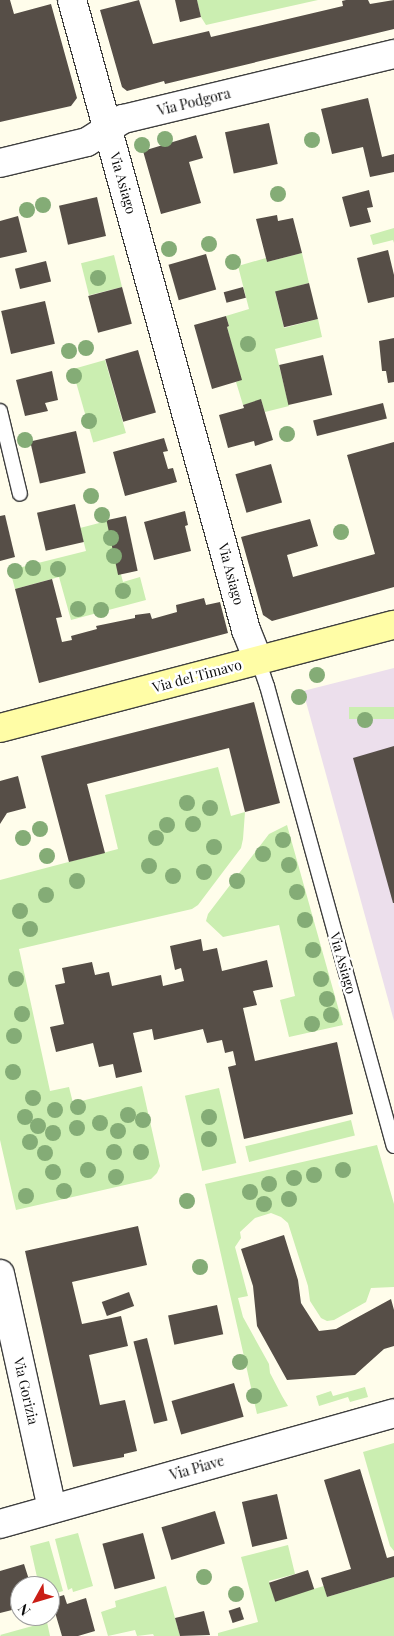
<!DOCTYPE html>
<html>
<head>
<meta charset="utf-8">
<style>
  body { margin:0 }
  #map { position:relative; width:394px; height:1636px; overflow:hidden; background:#fffdeb; font-family:"Playfair Display",serif }
  div>[style] { position:absolute }
  .industrial>* { inset:0; background:#ecdfec }
  .green>* { inset:0; background:#cbeeb1; transform-origin:0 0 }
  .building>* { inset:0; background:#564e47; transform-origin:0 0 }
  .roads { filter:drop-shadow(1px 0 #3f3f3f) drop-shadow(-1px 0 #3f3f3f) drop-shadow(0 1px #3f3f3f) drop-shadow(0 -1px #3f3f3f) }
  .lane>* { height:14px; margin:-7px; padding:0 7px; transform-origin:7px; border-radius:7px; background:#fff }
  .street>* { height:28px; margin:-14px; padding:0 14px; transform-origin:14px; border-radius:14px; background:#fff }
  .secondary>* { height:28px; margin:-14px; padding:0 14px; transform-origin:14px; border-radius:14px; background:#fffda6 }
  .trees>* { width:16px; height:16px; margin:-8px; border-radius:50%; background:#84ac76 }
  span { translate:-50% -50%; white-space:nowrap; text-align:center; line-height:1.15; -webkit-text-stroke:5px #fff; paint-order:stroke }
  .street-label { font-size:14px; color:#0c0c0c }
  .north { position:absolute; left:10px; top:1576px; width:50px; height:50px; box-sizing:border-box; background:#fff; border:1px solid #9e9e9e; border-radius:50%; rotate:231deg; font-size:14px; font-weight:700; line-height:20px; text-align:center; color:#0c0c0c }
  .north::after { content:''; display:block; margin:auto; width:18px; height:22px; background:#ca1e16; clip-path:polygon(50% 0,100% 100%,50% 72%,0 100%) }
</style>
</head>
<body>
<div id="map">
  <div class="industrial">
    <div style="clip-path:polygon(394px 668px,394px 1021px,303px 691px)"></div>
  </div>
  <div class="green">
    <div style="clip-path:polygon(197px 0,318px 0,206px 25px,201px 17px)"></div>
    <div style="clip-path:polygon(394px 228px,394px 243px,393px 240px,373px 245px,370px 235px)"></div>
    <div style="clip-path:polygon(302px 253px,309px 283px,275px 292px,284px 328px,318px 319px,322px 337px,275px 349px,289px 406px,265px 412px,261px 400px,243px 405px,236px 382px,241px 380px,227px 327px,229px 326px,226px 316px,249px 309px,238px 266px,266px 258px,267px 262px)"></div>
    <div style="left:114px;top:255px;width:33px;height:34px;rotate:76deg"></div>
    <div style="left:105px;top:360px;width:76px;height:34px;rotate:74deg"></div>
    <div style="clip-path:polygon(107px 521px,123px 582px,140px 577px,146px 600px,71px 620px,59px 577px,15px 589px,10px 570px,86px 551px,80px 528px)"></div>
    <div style="left:394px;top:707px;width:12px;height:45px;rotate:90deg"></div>
    <div style="clip-path:polygon(218px 767px,231px 816px,245px 812px,243px 839px,241px 848px,198px 905px,192px 909px,19px 949px,50px 1091px,69px 1087px,73px 1103px,142px 1086px,160px 1166px,157px 1173px,151px 1179px,16px 1210px,0 1140px,0 880px,118px 849px,105px 795px)"></div>
    <div style="clip-path:polygon(287px 825px,343px 1025px,289px 1037px,280px 1000px,295px 996px,279px 925px,223px 937px,206px 921px,208px 914px,269px 834px)"></div>
    <div style="left:219px;top:1088px;width:77px;height:35px;rotate:77deg"></div>
    <div style="left:351px;top:1120px;width:16px;height:109px;rotate:76deg"></div>
    <div style="clip-path:polygon(377px 1145px,394px 1204px,394px 1287px,371px 1288px,366px 1302px,334px 1320px,327px 1321px,321px 1318px,310px 1301px,308px 1286px,288px 1223px,281px 1217px,271px 1213px,255px 1218px,240px 1232px,241px 1238px,235px 1247px,248px 1296px,238px 1298px,243px 1317px,269px 1364px,270px 1373px,282px 1396px,288px 1406px,257px 1414px,205px 1184px)"></div>
    <div style="clip-path:polygon(365px 1387px,368px 1397px,350px 1402px,348px 1397px,319px 1406px,316px 1396px,331px 1391px,333px 1396px)"></div>
    <div style="clip-path:polygon(394px 1443px,394px 1551px,390px 1546px,363px 1452px)"></div>
    <div style="clip-path:polygon(78px 1533px,93px 1586px,73px 1592px,72px 1588px,68px 1590px,55px 1539px)"></div>
    <div style="clip-path:polygon(49px 1541px,63px 1591px,50px 1595px,50px 1586px,39px 1586px,30px 1546px)"></div>
    <div style="clip-path:polygon(288px 1545px,295px 1574px,269px 1581px,275px 1600px,324px 1586px,327px 1597px,394px 1577px,394px 1636px,218px 1636px,218px 1633px,258px 1622px,241px 1557px)"></div>
    <div style="clip-path:polygon(166px 1586px,180px 1636px,154px 1636px,153px 1634px,137px 1636px,135px 1630px,108px 1636px,101px 1612px,116px 1607px,115px 1601px)"></div>
    <div style="clip-path:polygon(47px 1622px,50px 1636px,1px 1636px,0 1635px)"></div>
  </div>
  <div class="building">
    <div style="clip-path:polygon(0 0,10px 0,14px 14px,51px 4px,77px 98px,71px 106px,0 122px)"></div>
    <div style="clip-path:polygon(139px 0,153px 44px,209px 31px,211px 37px,343px 6px,342px 1px,346px 0,368px 0,370px 4px,394px 0,394px 29px,165px 84px,164px 81px,127px 91px,122px 87px,100px 10px)"></div>
    <div style="clip-path:polygon(175px 0,197px 0,201px 17px,180px 22px)"></div>
    <div style="clip-path:polygon(368px 98px,382px 157px,394px 154px,394px 172px,370px 177px,363px 147px,332px 154px,321px 109px)"></div>
    <div style="left:269px;top:123px;width:42px;height:45px;rotate:78deg"></div>
    <div style="clip-path:polygon(196px 135px,203px 158px,189px 162px,201px 203px,161px 214px,143px 151px)"></div>
    <div style="clip-path:polygon(369px 190px,373px 207px,367px 208px,371px 222px,350px 227px,342px 197px)"></div>
    <div style="left:97px;top:197px;width:40px;height:39px;rotate:77deg"></div>
    <div style="clip-path:polygon(277px 215px,278px 221px,293px 218px,302px 253px,267px 262px,256px 219px)"></div>
    <div style="clip-path:polygon(18px 216px,27px 252px,0 258px,0 221px)"></div>
    <div style="clip-path:polygon(388px 250px,394px 275px,394px 297px,368px 303px,357px 258px)"></div>
    <div style="left:206px;top:254px;width:37px;height:39px;rotate:74deg"></div>
    <div style="left:46px;top:261px;width:21px;height:32px;rotate:76deg"></div>
    <div style="left:309px;top:283px;width:37px;height:35px;rotate:76deg"></div>
    <div style="left:122px;top:287px;width:38px;height:35px;rotate:75deg"></div>
    <div style="left:243px;top:287px;width:11px;height:20px;rotate:75deg"></div>
    <div style="left:45px;top:301px;width:44px;height:45px;rotate:77deg"></div>
    <div style="clip-path:polygon(226px 316px,229px 326px,227px 327px,242px 380px,212px 389px,194px 325px)"></div>
    <div style="clip-path:polygon(394px 338px,394px 382px,388px 383px,386px 371px,382px 371px,379px 341px)"></div>
    <div style="left:138px;top:350px;width:65px;height:34px;rotate:74deg"></div>
    <div style="left:323px;top:355px;width:41px;height:45px;rotate:77deg"></div>
    <div style="clip-path:polygon(52px 371px,58px 400px,45px 403px,48px 411px,25px 416px,16px 380px)"></div>
    <div style="clip-path:polygon(261px 399px,273px 440px,255px 446px,254px 441px,228px 448px,219px 415px,244px 408px,243px 405px)"></div>
    <div style="left:383px;top:403px;width:16px;height:72px;rotate:76deg"></div>
    <div style="left:76px;top:431px;width:43px;height:47px;rotate:77deg"></div>
    <div style="clip-path:polygon(164px 438px,168px 451px,163px 452px,168px 469px,173px 468px,177px 482px,125px 496px,113px 452px)"></div>
    <div style="clip-path:polygon(394px 442px,394px 587px,272px 621px,263px 615px,241px 537px,310px 519px,318px 546px,287px 555px,293px 577px,375px 554px,347px 455px)"></div>
    <div style="left:271px;top:464px;width:40px;height:37px;rotate:74deg"></div>
    <div style="left:75px;top:504px;width:39px;height:39px;rotate:77deg"></div>
    <div style="clip-path:polygon(185px 511px,188px 525px,185px 526px,191px 551px,154px 560px,144px 522px)"></div>
    <div style="clip-path:polygon(5px 515px,15px 557px,0 561px,0 516px)"></div>
    <div style="left:126px;top:516px;width:56px;height:20px;rotate:78deg"></div>
    <div style="clip-path:polygon(52px 579px,62px 617px,56px 618px,62px 642px,72px 640px,71px 636px,97px 629px,96px 626px,135px 618px,135px 615px,150px 613px,152px 619px,177px 612px,176px 605px,204px 598px,206px 605px,220px 602px,228px 633px,39px 683px,15px 589px)"></div>
    <div style="clip-path:polygon(254px 702px,280px 803px,245px 812px,229px 748px,87px 784px,105px 853px,69px 862px,41px 756px)"></div>
    <div style="clip-path:polygon(394px 746px,394px 903px,393px 903px,353px 758px)"></div>
    <div style="clip-path:polygon(18px 776px,26px 808px,7px 813px,0 824px,0 781px)"></div>
    <div style="clip-path:polygon(201px 939px,203px 951px,217px 948px,222px 971px,267px 960px,273px 987px,253px 991px,257px 1005px,243px 1008px,255px 1061px,337px 1042px,353px 1114px,244px 1139px,228px 1067px,236px 1065px,233px 1051px,225px 1053px,222px 1040px,207px 1043px,203px 1029px,154px 1040px,152px 1029px,133px 1033px,142px 1072px,116px 1078px,113px 1064px,99px 1067px,93px 1043px,56px 1052px,50px 1027px,64px 1024px,55px 985px,65px 983px,62px 968px,92px 962px,95px 975px,109px 972px,112px 986px,161px 975px,163px 986px,184px 981px,181px 968px,175px 970px,170px 946px)"></div>
    <div style="clip-path:polygon(138px 1226px,147px 1265px,72px 1282px,82px 1324px,121px 1316px,128px 1346px,89px 1355px,100px 1405px,125px 1400px,137px 1451px,124px 1454px,124px 1457px,73px 1467px,25px 1251px)"></div>
    <div style="clip-path:polygon(284px 1235px,298px 1280px,301px 1303px,319px 1331px,336px 1329px,391px 1299px,394px 1310px,394px 1346px,384px 1349px,355px 1375px,287px 1380px,257px 1326px,253px 1286px,241px 1249px)"></div>
    <div style="left:129px;top:1292px;width:15px;height:29px;rotate:70deg"></div>
    <div style="left:217px;top:1305px;width:30px;height:50px;rotate:78deg"></div>
    <div style="left:147px;top:1338px;width:85px;height:14px;rotate:76deg"></div>
    <div style="left:234px;top:1383px;width:35px;height:65px;rotate:74deg"></div>
    <div style="clip-path:polygon(360px 1469px,387px 1558px,394px 1556px,394px 1577px,327px 1597px,321px 1578px,351px 1569px,324px 1480px)"></div>
    <div style="left:277px;top:1494px;width:46px;height:36px;rotate:77deg"></div>
    <div style="left:215px;top:1511px;width:34px;height:56px;rotate:73deg"></div>
    <div style="left:143px;top:1533px;width:47px;height:42px;rotate:75deg"></div>
    <div style="clip-path:polygon(24px 1564px,31px 1586px,20px 1586px,20px 1600px,10px 1603px,12px 1610px,0 1613px,0 1571px)"></div>
    <div style="left:308px;top:1570px;width:20px;height:41px;rotate:72deg"></div>
    <div style="clip-path:polygon(64px 1595px,67px 1604px,86px 1598px,95px 1631px,78px 1636px,62px 1636px,51px 1599px)"></div>
    <div style="left:240px;top:1607px;width:13px;height:12px;rotate:72deg"></div>
    <div style="clip-path:polygon(204px 1611px,210px 1635px,180px 1636px,175px 1618px)"></div>
  </div>
  <div class="roads">
    <div class="lane">
      <div style="left:0;top:411px;width:85px;rotate:76.5deg"></div>
      <div style="left:258px;top:660px;width:28px;rotate:71deg"></div>
      <div style="left:267px;top:686px;width:477px;rotate:74.6deg"></div>
    </div>
    <div class="street">
      <div style="left:72px;top:0;width:654px;rotate:74.56deg"></div>
      <div style="left:246px;top:630px;width:32px;rotate:68deg"></div>
      <div style="left:0;top:163px;width:89px;rotate:-13.6deg"></div>
      <div style="left:87px;top:142px;width:43px;rotate:-32.6deg"></div>
      <div style="left:123px;top:119px;width:279px;rotate:-13.5deg"></div>
      <div style="left:0;top:1274px;width:240px;rotate:77.5deg"></div>
      <div style="left:0;top:1524px;width:409px;rotate:-15.7deg"></div>
    </div>
    <div class="secondary">
      <div style="left:0;top:728px;width:407px;rotate:-14.7deg"></div>
    </div>
  </div>
  <div class="trees">
    <div style="left:165px;top:139px"></div>
    <div style="left:312px;top:140px"></div>
    <div style="left:142px;top:145px"></div>
    <div style="left:278px;top:194px"></div>
    <div style="left:43px;top:205px"></div>
    <div style="left:27px;top:210px"></div>
    <div style="left:209px;top:244px"></div>
    <div style="left:169px;top:249px"></div>
    <div style="left:233px;top:262px"></div>
    <div style="left:98px;top:278px"></div>
    <div style="left:248px;top:344px"></div>
    <div style="left:86px;top:348px"></div>
    <div style="left:69px;top:351px"></div>
    <div style="left:74px;top:376px"></div>
    <div style="left:89px;top:421px"></div>
    <div style="left:287px;top:434px"></div>
    <div style="left:25px;top:440px"></div>
    <div style="left:91px;top:496px"></div>
    <div style="left:102px;top:515px"></div>
    <div style="left:341px;top:532px"></div>
    <div style="left:111px;top:538px"></div>
    <div style="left:114px;top:556px"></div>
    <div style="left:33px;top:568px"></div>
    <div style="left:58px;top:569px"></div>
    <div style="left:15px;top:571px"></div>
    <div style="left:123px;top:591px"></div>
    <div style="left:78px;top:609px"></div>
    <div style="left:101px;top:610px"></div>
    <div style="left:317px;top:675px"></div>
    <div style="left:299px;top:697px"></div>
    <div style="left:365px;top:720px"></div>
    <div style="left:187px;top:803px"></div>
    <div style="left:210px;top:808px"></div>
    <div style="left:193px;top:824px"></div>
    <div style="left:167px;top:825px"></div>
    <div style="left:40px;top:829px"></div>
    <div style="left:23px;top:838px"></div>
    <div style="left:156px;top:838px"></div>
    <div style="left:283px;top:840px"></div>
    <div style="left:214px;top:847px"></div>
    <div style="left:263px;top:854px"></div>
    <div style="left:47px;top:856px"></div>
    <div style="left:289px;top:865px"></div>
    <div style="left:149px;top:866px"></div>
    <div style="left:204px;top:872px"></div>
    <div style="left:173px;top:876px"></div>
    <div style="left:77px;top:881px"></div>
    <div style="left:237px;top:881px"></div>
    <div style="left:297px;top:892px"></div>
    <div style="left:46px;top:895px"></div>
    <div style="left:20px;top:911px"></div>
    <div style="left:305px;top:920px"></div>
    <div style="left:30px;top:929px"></div>
    <div style="left:313px;top:950px"></div>
    <div style="left:16px;top:979px"></div>
    <div style="left:321px;top:979px"></div>
    <div style="left:327px;top:999px"></div>
    <div style="left:22px;top:1014px"></div>
    <div style="left:331px;top:1015px"></div>
    <div style="left:312px;top:1024px"></div>
    <div style="left:14px;top:1036px"></div>
    <div style="left:13px;top:1072px"></div>
    <div style="left:33px;top:1098px"></div>
    <div style="left:78px;top:1107px"></div>
    <div style="left:55px;top:1110px"></div>
    <div style="left:128px;top:1115px"></div>
    <div style="left:25px;top:1117px"></div>
    <div style="left:209px;top:1117px"></div>
    <div style="left:143px;top:1120px"></div>
    <div style="left:100px;top:1123px"></div>
    <div style="left:38px;top:1126px"></div>
    <div style="left:77px;top:1128px"></div>
    <div style="left:118px;top:1131px"></div>
    <div style="left:53px;top:1133px"></div>
    <div style="left:209px;top:1139px"></div>
    <div style="left:30px;top:1142px"></div>
    <div style="left:114px;top:1152px"></div>
    <div style="left:141px;top:1152px"></div>
    <div style="left:45px;top:1153px"></div>
    <div style="left:88px;top:1170px"></div>
    <div style="left:343px;top:1170px"></div>
    <div style="left:53px;top:1172px"></div>
    <div style="left:314px;top:1175px"></div>
    <div style="left:116px;top:1177px"></div>
    <div style="left:294px;top:1178px"></div>
    <div style="left:269px;top:1184px"></div>
    <div style="left:64px;top:1191px"></div>
    <div style="left:250px;top:1192px"></div>
    <div style="left:26px;top:1196px"></div>
    <div style="left:289px;top:1199px"></div>
    <div style="left:187px;top:1201px"></div>
    <div style="left:264px;top:1204px"></div>
    <div style="left:200px;top:1267px"></div>
    <div style="left:240px;top:1362px"></div>
    <div style="left:254px;top:1396px"></div>
    <div style="left:204px;top:1577px"></div>
    <div style="left:236px;top:1594px"></div>
  </div>
  <div class="street-label">
    <span style="left:194px;top:102px;rotate:-14deg">Via Podgora</span>
    <span style="left:123px;top:183px;rotate:74deg">Via Asiago</span>
    <span style="left:231px;top:574px;rotate:75deg">Via Asiago</span>
    <span style="left:197px;top:676px;rotate:-15deg">Via del Timavo</span>
    <span style="left:343px;top:963px;rotate:74deg">Via Asiago</span>
    <span style="left:26px;top:1391px;rotate:77deg">Via Gorizia</span>
    <span style="left:197px;top:1468px;rotate:-16deg">Via Piave</span>
  </div>
  <div class="north">N</div>
</div>
</body>
</html>
